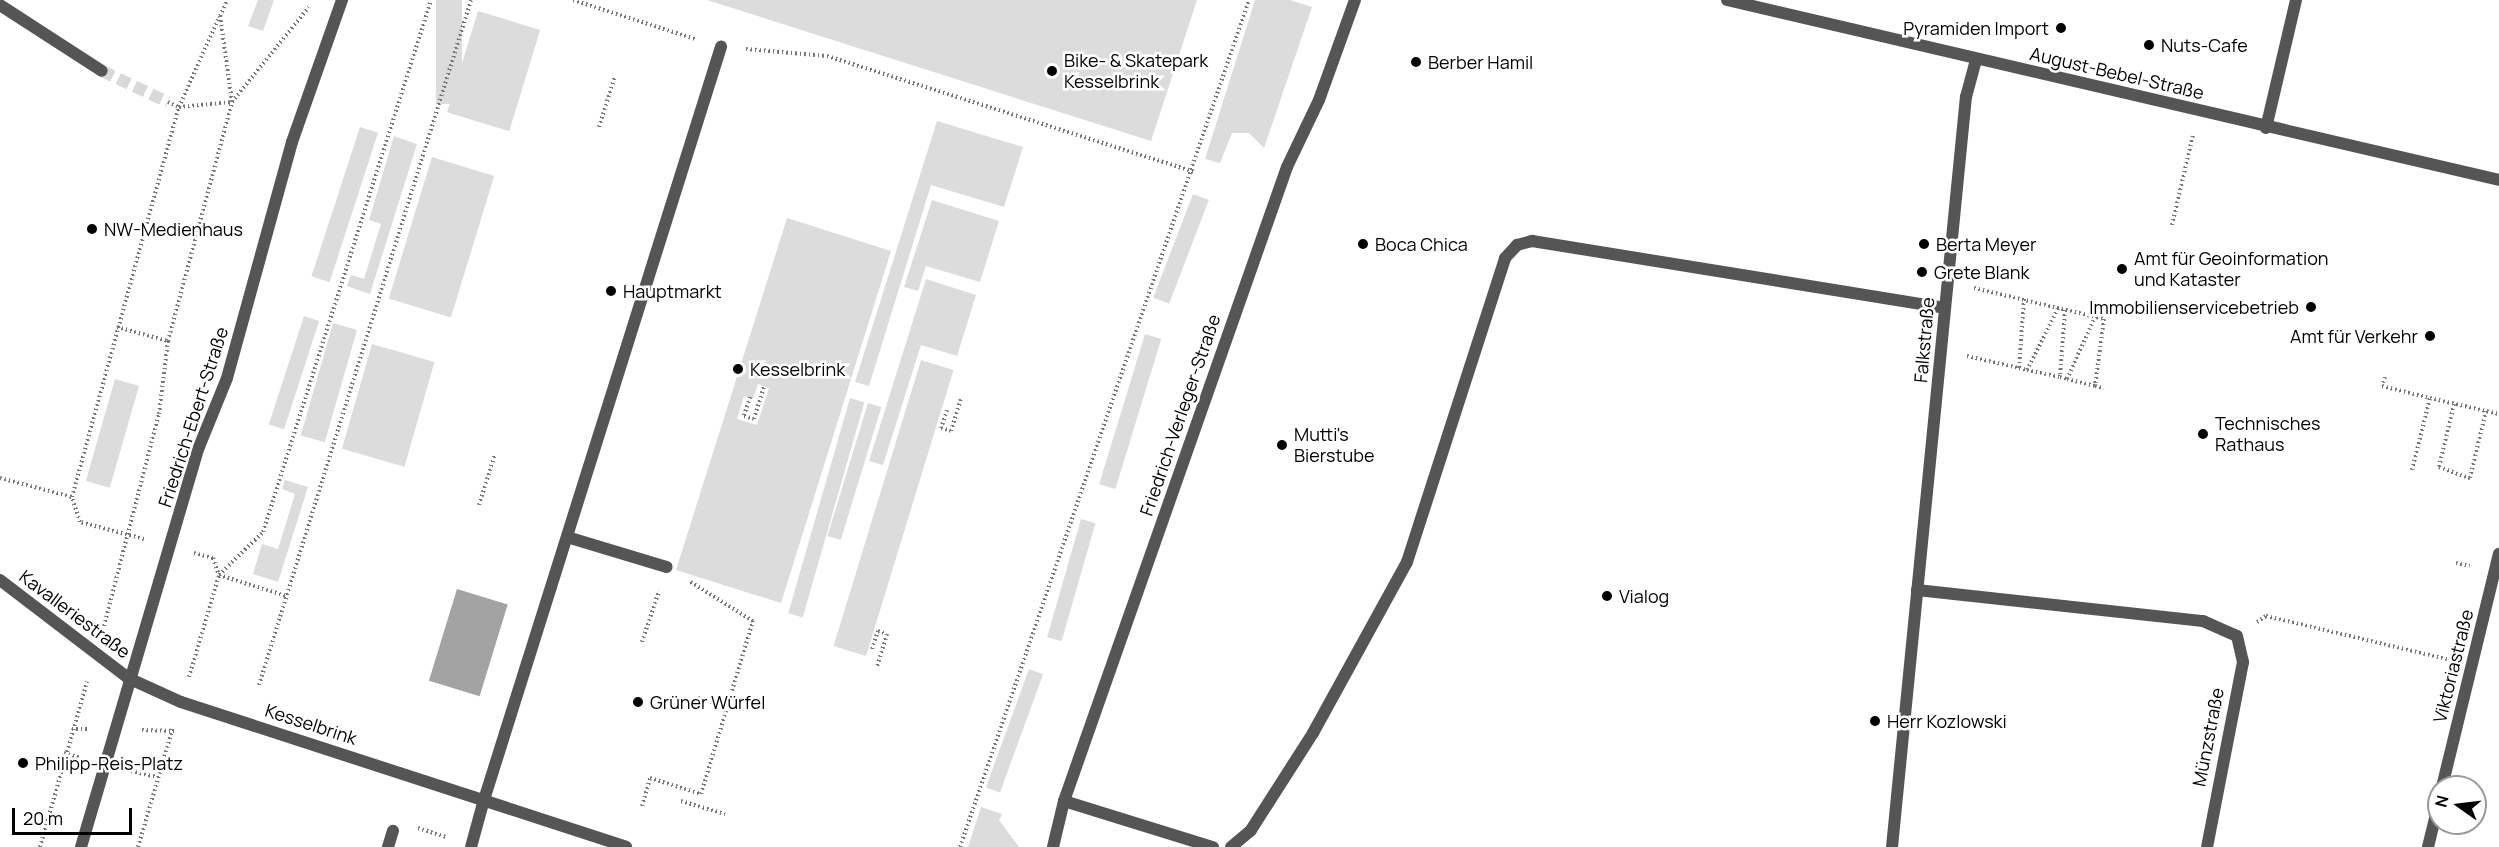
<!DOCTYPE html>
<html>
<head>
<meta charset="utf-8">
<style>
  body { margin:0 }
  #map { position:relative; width:2499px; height:847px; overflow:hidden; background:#fff; font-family:Manrope,sans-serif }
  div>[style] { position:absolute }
  .green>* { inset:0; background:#dcdcdc; transform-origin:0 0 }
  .water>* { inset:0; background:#a3a3a3; transform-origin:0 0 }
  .minor-tunnel>* { height:12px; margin-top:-6px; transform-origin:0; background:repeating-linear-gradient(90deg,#d9d9d9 0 12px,transparent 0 18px) }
  .path>* { height:4px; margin-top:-2px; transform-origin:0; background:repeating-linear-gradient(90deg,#777 0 1.5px,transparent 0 4.5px) }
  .service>* { height:12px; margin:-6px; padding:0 6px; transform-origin:6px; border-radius:6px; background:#555 }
  .pedestrian>* { height:12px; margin:-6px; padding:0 6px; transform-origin:6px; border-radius:6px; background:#555 }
  .minor>* { height:12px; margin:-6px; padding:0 6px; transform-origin:6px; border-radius:6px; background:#555 }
  .dots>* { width:16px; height:16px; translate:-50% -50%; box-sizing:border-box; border:3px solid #fff; border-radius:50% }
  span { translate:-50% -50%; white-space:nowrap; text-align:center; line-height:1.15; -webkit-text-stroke:5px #fff; paint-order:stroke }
  .poi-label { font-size:18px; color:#000 }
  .right { translate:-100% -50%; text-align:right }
  .left { translate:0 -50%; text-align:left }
  .street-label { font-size:18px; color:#000 }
  .north { position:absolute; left:2427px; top:775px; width:60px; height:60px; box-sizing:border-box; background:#fff; border:2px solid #999; border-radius:50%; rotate:284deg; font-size:16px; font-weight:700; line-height:24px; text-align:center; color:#000 }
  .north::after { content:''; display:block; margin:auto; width:21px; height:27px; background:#000; clip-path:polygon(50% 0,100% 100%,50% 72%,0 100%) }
  .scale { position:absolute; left:12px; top:808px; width:120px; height:27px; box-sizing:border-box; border:3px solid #000; border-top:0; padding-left:8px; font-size:18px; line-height:21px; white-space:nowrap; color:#000; -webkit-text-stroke:4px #fff; paint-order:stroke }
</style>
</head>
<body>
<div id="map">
  <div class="green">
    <div style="clip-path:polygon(258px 0,274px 0,263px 31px,248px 26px)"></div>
    <div style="left:436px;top:0;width:26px;height:104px"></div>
    <div style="clip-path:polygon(707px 0,1197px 0,1151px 141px)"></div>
    <div style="clip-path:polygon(1255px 0,1290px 0,1312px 7px,1264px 148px,1249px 133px,1232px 133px,1220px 163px,1205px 159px)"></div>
    <div style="left:478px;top:11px;width:65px;height:106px;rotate:17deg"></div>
    <div style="clip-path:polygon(937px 121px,1023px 147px,1004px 207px,931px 185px,869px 386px,855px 382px)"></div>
    <div style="left:360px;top:127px;width:19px;height:157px;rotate:18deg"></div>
    <div style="clip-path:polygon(394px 136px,417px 144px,370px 294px,347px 286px,351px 275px,364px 279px,381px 224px,369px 220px)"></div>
    <div style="left:432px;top:157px;width:65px;height:148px;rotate:17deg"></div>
    <div style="left:1193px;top:194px;width:17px;height:111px;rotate:21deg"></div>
    <div style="clip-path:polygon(932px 200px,999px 221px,980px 282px,926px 266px,918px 291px,904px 287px)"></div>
    <div style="clip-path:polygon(evenodd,787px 218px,891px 251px,781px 603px,676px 570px,787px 218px,758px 384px,769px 388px,757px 425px,737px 419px,744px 396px,753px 399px,758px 384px)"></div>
    <div style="clip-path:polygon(926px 279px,976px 295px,957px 356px,921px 345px,883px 465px,869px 461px)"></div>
    <div style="left:304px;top:316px;width:16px;height:114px;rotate:18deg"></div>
    <div style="left:333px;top:323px;width:25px;height:117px;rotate:16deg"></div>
    <div style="left:1145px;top:334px;width:17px;height:157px;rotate:17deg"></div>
    <div style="left:372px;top:344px;width:65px;height:109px;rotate:16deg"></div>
    <div style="left:921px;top:360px;width:34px;height:299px;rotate:17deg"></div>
    <div style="left:115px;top:379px;width:25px;height:106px;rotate:16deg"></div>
    <div style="left:850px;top:398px;width:15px;height:224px;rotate:16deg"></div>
    <div style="left:868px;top:403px;width:14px;height:139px;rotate:17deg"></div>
    <div style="clip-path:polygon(285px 480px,308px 487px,278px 582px,253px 574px,262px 544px,278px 549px,295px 494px,282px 489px)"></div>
    <div style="left:1081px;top:519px;width:15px;height:123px;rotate:16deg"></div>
    <div style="left:1029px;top:669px;width:15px;height:126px;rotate:20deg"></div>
    <div style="clip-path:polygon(981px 807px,1002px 814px,999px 820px,1019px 847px,968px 847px)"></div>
  </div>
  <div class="water">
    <div style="left:457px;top:589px;width:53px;height:96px;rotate:17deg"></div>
  </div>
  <div class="minor-tunnel">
    <div style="left:102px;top:71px;width:73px;rotate:25.2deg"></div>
  </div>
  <div class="path">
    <div style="left:573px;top:0;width:128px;rotate:17.7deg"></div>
    <div style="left:746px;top:49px;width:81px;rotate:4.9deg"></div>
    <div style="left:827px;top:56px;width:385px;rotate:17.5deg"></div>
    <div style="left:168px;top:102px;width:12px;rotate:24deg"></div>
    <div style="left:179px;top:107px;width:53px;rotate:-5.4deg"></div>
    <div style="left:232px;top:102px;width:122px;rotate:-51deg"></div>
    <div style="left:599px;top:127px;width:53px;rotate:-72.6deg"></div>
    <div style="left:2172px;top:225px;width:92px;rotate:-76.9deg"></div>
    <div style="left:1974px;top:288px;width:134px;rotate:13.4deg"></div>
    <div style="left:2104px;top:319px;width:68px;rotate:97.7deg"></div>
    <div style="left:2095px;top:386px;width:9px;rotate:13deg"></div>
    <div style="left:2024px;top:299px;width:69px;rotate:94.1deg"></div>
    <div style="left:2019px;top:368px;width:8px;rotate:14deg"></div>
    <div style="left:2027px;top:370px;width:69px;rotate:-63.4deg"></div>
    <div style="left:2065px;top:310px;width:67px;rotate:94.3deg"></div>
    <div style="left:2060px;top:377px;width:7px;rotate:16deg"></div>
    <div style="left:2067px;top:379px;width:68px;rotate:-65.7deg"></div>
    <div style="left:117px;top:327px;width:53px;rotate:15.4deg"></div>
    <div style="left:1967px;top:356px;width:53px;rotate:13deg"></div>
    <div style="left:2027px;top:370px;width:34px;rotate:12deg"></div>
    <div style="left:2385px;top:377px;width:9px;rotate:108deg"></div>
    <div style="left:2382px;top:386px;width:49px;rotate:14deg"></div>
    <div style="left:2067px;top:379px;width:29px;rotate:14deg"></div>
    <div style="left:750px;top:397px;width:20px;rotate:108deg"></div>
    <div style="left:744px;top:416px;width:10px;rotate:17deg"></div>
    <div style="left:754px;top:419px;width:34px;rotate:-73deg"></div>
    <div style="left:2454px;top:404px;width:65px;rotate:103.4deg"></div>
    <div style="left:2439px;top:467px;width:33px;rotate:20deg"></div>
    <div style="left:2470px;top:478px;width:69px;rotate:-76.6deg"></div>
    <div style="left:947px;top:410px;width:19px;rotate:108deg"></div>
    <div style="left:941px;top:428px;width:10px;rotate:17deg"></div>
    <div style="left:951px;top:431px;width:34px;rotate:-73deg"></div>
    <div style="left:2412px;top:470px;width:74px;rotate:-76deg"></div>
    <div style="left:2430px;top:398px;width:71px;rotate:13.1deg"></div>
    <div style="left:0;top:478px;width:74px;rotate:14.8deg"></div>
    <div style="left:479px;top:505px;width:53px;rotate:-72.6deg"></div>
    <div style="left:144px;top:539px;width:66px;rotate:-165.1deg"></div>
    <div style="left:80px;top:522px;width:26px;rotate:-108deg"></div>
    <div style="left:72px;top:497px;width:404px;rotate:-74.7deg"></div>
    <div style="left:179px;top:107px;width:98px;rotate:-66deg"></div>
    <div style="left:194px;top:553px;width:20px;rotate:15deg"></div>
    <div style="left:213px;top:558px;width:18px;rotate:71deg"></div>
    <div style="left:2456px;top:563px;width:14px;rotate:12deg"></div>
    <div style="left:219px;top:575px;width:70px;rotate:17.4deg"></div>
    <div style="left:2257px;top:622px;width:11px;rotate:-34deg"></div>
    <div style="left:2266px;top:616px;width:186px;rotate:13.4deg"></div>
    <div style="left:104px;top:626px;width:219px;rotate:-75.5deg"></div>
    <div style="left:159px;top:414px;width:74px;rotate:-83deg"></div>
    <div style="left:168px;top:341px;width:247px;rotate:-75deg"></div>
    <div style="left:232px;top:102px;width:87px;rotate:-97.9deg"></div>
    <div style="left:220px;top:16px;width:17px;rotate:-66deg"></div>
    <div style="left:642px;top:642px;width:54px;rotate:-71.6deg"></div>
    <div style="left:872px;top:649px;width:19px;rotate:-72deg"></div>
    <div style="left:878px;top:631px;width:9px;rotate:18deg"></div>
    <div style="left:887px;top:634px;width:34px;rotate:107deg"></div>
    <div style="left:189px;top:677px;width:106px;rotate:-73.6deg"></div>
    <div style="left:219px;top:575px;width:62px;rotate:-44.3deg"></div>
    <div style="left:263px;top:532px;width:558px;rotate:-72.47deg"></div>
    <div style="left:259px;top:685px;width:717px;rotate:-72.8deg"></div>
    <div style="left:698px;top:698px;width:30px;rotate:17deg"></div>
    <div style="left:72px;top:729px;width:18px"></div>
    <div style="left:142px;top:730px;width:32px;rotate:2deg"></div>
    <div style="left:64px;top:753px;width:17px;rotate:17deg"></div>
    <div style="left:131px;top:771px;width:26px;rotate:13deg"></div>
    <div style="left:681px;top:801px;width:46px;rotate:16.5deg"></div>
    <div style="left:642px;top:806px;width:29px;rotate:-74deg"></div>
    <div style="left:650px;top:778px;width:53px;rotate:17.4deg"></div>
    <div style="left:701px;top:794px;width:181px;rotate:-73.3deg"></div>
    <div style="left:753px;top:621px;width:75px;rotate:-148deg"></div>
    <div style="left:418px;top:828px;width:29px;rotate:18deg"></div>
    <div style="left:40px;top:847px;width:172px;rotate:-74.1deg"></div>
    <div style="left:138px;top:847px;width:125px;rotate:-73.7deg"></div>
    <div style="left:960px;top:847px;width:895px;rotate:-71.16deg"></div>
  </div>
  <div class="service">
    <div style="left:2266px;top:128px;width:131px;rotate:-76.8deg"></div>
    <div style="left:1917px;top:590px;width:288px;rotate:6.2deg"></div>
    <div style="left:2203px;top:621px;width:37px;rotate:24deg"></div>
    <div style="left:2237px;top:636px;width:27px;rotate:77deg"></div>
    <div style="left:2243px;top:662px;width:188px;rotate:101deg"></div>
    <div style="left:1064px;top:801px;width:156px;rotate:17.2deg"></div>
    <div style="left:1231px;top:847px;width:26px;rotate:-40deg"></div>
    <div style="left:1251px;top:830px;width:115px;rotate:-57.4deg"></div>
    <div style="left:1313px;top:733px;width:195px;rotate:-61.2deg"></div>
    <div style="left:1407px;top:562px;width:319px;rotate:-72.1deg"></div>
    <div style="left:1505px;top:258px;width:18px;rotate:-47deg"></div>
    <div style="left:1517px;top:245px;width:16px;rotate:-15deg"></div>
    <div style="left:1532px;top:241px;width:418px;rotate:9.2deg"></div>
  </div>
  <div class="pedestrian">
    <div style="left:567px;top:537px;width:104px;rotate:16.7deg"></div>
    <div style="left:483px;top:803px;width:793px;rotate:-72.53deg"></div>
    <div style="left:388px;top:847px;width:17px;rotate:-73deg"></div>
  </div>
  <div class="minor">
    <div style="left:1727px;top:0;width:793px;rotate:13.12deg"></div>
    <div style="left:0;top:5px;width:121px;rotate:32.9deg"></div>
    <div style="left:0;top:580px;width:161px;rotate:37.4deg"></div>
    <div style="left:128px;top:678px;width:58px;rotate:24.4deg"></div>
    <div style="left:181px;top:702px;width:468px;rotate:18deg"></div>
    <div style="left:2442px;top:787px;width:240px;rotate:-76.3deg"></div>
    <div style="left:81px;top:847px;width:417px;rotate:-73.6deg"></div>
    <div style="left:199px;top:447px;width:74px;rotate:-67.9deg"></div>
    <div style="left:227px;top:378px;width:245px;rotate:-74.6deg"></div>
    <div style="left:292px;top:142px;width:151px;rotate:-70.6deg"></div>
    <div style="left:471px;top:847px;width:46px;rotate:-74.7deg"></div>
    <div style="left:1053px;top:847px;width:47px;rotate:-76.6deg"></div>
    <div style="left:1064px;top:801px;width:672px;rotate:-70.62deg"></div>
    <div style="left:1287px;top:167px;width:74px;rotate:-64.5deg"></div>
    <div style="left:1319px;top:100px;width:106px;rotate:-70.2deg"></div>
    <div style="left:1892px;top:847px;width:754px;rotate:-84.37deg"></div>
    <div style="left:1966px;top:97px;width:39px;rotate:-75deg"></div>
    <div style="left:2428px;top:847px;width:46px;rotate:-76.3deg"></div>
  </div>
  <div class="dots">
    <div style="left:2061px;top:28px;background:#000"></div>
    <div style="left:2149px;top:45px;background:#000"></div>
    <div style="left:1416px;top:62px;background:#000"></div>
    <div style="left:1052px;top:71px;background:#000"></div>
    <div style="left:92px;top:229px;background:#000"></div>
    <div style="left:1363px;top:244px;background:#000"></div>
    <div style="left:1924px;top:244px;background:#000"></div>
    <div style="left:2122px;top:269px;background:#000"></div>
    <div style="left:1922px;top:272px;background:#000"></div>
    <div style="left:611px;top:291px;background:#000"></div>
    <div style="left:2311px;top:307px;background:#000"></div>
    <div style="left:2430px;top:336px;background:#000"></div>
    <div style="left:738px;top:369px;background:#000"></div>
    <div style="left:2203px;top:434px;background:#000"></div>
    <div style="left:1282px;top:445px;background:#000"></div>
    <div style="left:1607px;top:596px;background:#000"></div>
    <div style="left:638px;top:702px;background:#000"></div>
    <div style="left:1875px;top:721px;background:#000"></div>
    <div style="left:23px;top:763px;background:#000"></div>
  </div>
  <div class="poi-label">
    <span class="right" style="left:2049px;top:28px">Pyramiden Import</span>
    <span class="left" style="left:2161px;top:45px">Nuts-Cafe</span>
    <span class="left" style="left:1064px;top:71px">Bike- &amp; Skatepark<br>Kesselbrink</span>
    <span class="left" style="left:1428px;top:62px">Berber Hamil</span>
    <span class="left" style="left:104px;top:229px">NW-Medienhaus</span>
    <span class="left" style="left:1375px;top:244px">Boca Chica</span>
    <span class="left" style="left:1936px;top:244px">Berta Meyer</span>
    <span class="left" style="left:2134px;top:269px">Amt für Geoinformation<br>und Kataster</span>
    <span class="left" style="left:1934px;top:272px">Grete Blank</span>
    <span class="left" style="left:623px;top:291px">Hauptmarkt</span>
    <span class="right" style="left:2299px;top:307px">Immobilienservicebetrieb</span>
    <span class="right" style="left:2418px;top:336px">Amt für Verkehr</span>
    <span class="left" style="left:750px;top:369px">Kesselbrink</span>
    <span class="left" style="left:2215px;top:434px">Technisches<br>Rathaus</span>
    <span class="left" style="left:1294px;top:445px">Mutti's<br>Bierstube</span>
    <span class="left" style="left:1619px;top:596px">Vialog</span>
    <span class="left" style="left:650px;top:702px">Grüner Würfel</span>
    <span class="left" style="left:1887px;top:721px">Herr Kozlowski</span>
    <span class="left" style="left:35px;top:763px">Philipp-Reis-Platz</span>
  </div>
  <div class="street-label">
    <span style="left:2117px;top:73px;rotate:13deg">August-Bebel-Straße</span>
    <span style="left:1924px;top:340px;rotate:-85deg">Falkstraße</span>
    <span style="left:1180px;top:415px;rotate:-71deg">Friedrich-Verleger-Straße</span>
    <span style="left:193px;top:417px;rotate:-72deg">Friedrich-Ebert-Straße</span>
    <span style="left:75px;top:614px;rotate:37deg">Kavalleriestraße</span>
    <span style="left:2453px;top:666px;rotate:-76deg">Viktoriastraße</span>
    <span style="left:311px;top:724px;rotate:18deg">Kesselbrink</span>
    <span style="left:2208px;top:737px;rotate:-79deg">Münzstraße</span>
  </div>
  <div class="north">N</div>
  <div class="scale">20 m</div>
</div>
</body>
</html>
